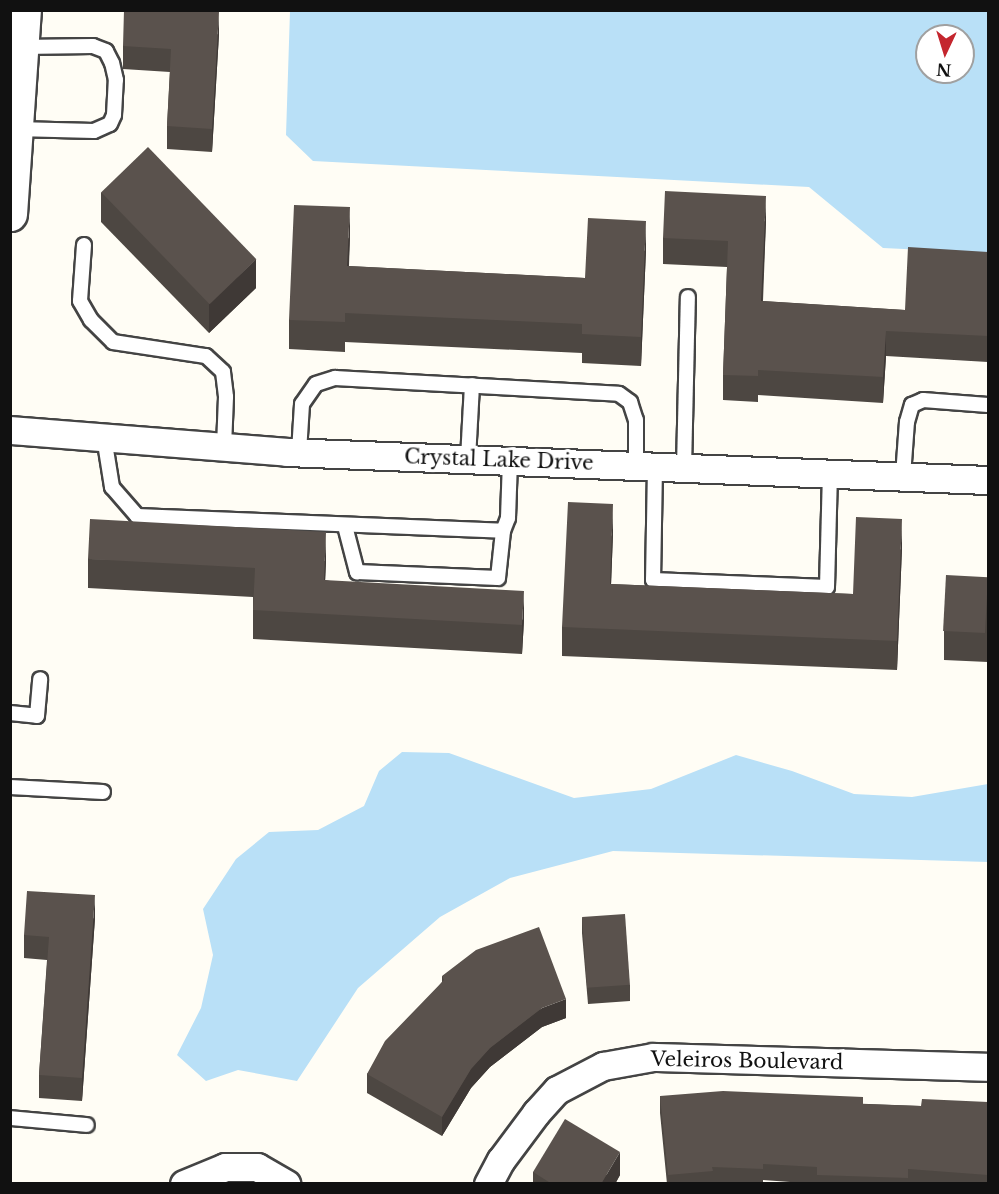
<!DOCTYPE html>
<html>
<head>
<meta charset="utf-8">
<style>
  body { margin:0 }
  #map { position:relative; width:999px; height:1194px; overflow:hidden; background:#fffdf5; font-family:"Libre Baskerville",serif }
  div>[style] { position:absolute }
  .water>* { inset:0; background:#b9e0f7 }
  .roads { filter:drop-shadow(2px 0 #444) drop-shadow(-2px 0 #444) drop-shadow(0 2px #444) drop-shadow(0 -2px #444) }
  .service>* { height:14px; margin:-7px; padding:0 7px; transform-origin:7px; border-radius:7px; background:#fff }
  .minor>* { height:27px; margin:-13.5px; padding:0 13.5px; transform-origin:13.5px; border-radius:13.5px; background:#fff }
  .tertiary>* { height:33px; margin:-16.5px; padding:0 16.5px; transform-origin:16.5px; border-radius:16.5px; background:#fff }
  .wall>* { inset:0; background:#4d4742 }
  .shaded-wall>* { inset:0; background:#3f3936 }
  .building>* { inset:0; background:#5a524d; transform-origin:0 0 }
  span { translate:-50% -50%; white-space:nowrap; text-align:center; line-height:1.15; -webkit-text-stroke:6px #fff; paint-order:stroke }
  .street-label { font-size:20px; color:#111 }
  .frame { position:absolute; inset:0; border:12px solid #111; pointer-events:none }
  .north { position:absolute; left:915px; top:24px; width:60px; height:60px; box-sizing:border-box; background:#fff; border:2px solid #a0a0a0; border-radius:50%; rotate:184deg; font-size:16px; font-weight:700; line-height:24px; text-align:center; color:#111 }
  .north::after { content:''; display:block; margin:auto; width:21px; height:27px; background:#c4262e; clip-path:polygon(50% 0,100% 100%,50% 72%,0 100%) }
</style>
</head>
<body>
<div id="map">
  <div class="water">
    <div style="clip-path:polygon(evenodd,290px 11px,988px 11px,988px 253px,883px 248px,809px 187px,313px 161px,286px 135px,290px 11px,927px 36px,963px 36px,963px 72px,927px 72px,927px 36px)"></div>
    <div style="clip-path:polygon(402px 752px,449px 753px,574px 798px,651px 789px,736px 755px,792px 771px,854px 794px,912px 797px,988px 784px,988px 862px,613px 851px,510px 878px,440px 917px,358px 988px,297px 1081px,238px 1070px,206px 1081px,177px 1055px,201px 1008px,213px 955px,203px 909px,236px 859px,269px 832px,318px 830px,364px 806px,379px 771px)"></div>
  </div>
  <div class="roads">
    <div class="service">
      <div style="left:16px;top:129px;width:78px;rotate:1.5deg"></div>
      <div style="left:94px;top:131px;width:17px;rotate:-24deg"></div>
      <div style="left:110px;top:124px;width:10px;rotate:-66deg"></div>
      <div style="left:114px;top:115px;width:35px;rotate:-87deg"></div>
      <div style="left:116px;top:80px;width:17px;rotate:-103deg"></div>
      <div style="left:112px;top:63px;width:13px;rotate:-117deg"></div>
      <div style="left:106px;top:51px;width:14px;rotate:-159deg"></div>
      <div style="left:93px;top:46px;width:72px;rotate:179.2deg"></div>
      <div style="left:84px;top:245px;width:56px;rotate:94.1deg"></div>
      <div style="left:80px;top:301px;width:22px;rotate:60deg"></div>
      <div style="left:91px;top:320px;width:31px;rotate:45deg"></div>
      <div style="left:113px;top:342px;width:94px;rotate:8.6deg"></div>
      <div style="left:206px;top:356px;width:23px;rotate:43deg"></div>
      <div style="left:223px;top:372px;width:25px;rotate:83deg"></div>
      <div style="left:226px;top:397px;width:50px;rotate:92.3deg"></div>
      <div style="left:104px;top:437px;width:51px;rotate:80.9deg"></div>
      <div style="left:112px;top:487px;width:38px;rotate:49deg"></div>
      <div style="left:137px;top:516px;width:366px;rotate:2.3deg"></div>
      <div style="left:503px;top:531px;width:14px;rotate:-69deg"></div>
      <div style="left:508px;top:518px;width:57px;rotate:-88deg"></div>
      <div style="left:299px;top:452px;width:48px;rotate:-86.4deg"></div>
      <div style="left:302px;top:404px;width:24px;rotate:-55deg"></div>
      <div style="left:316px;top:384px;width:20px;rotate:-18deg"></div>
      <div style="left:335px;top:378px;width:284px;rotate:3.2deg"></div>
      <div style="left:619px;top:394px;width:14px;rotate:36deg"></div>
      <div style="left:630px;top:402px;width:19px;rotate:72deg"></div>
      <div style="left:636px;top:420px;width:46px;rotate:90deg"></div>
      <div style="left:468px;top:459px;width:74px;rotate:-86.9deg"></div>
      <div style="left:655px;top:467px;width:113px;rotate:91deg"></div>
      <div style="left:653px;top:580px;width:174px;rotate:2.3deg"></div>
      <div style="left:827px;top:587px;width:114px;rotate:-88.5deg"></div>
      <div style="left:684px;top:468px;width:171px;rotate:-88.7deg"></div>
      <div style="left:903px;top:476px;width:54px;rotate:-85.8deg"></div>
      <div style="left:907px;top:422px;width:18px;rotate:-74deg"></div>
      <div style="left:912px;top:405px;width:12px;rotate:-24deg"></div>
      <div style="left:923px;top:400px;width:65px;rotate:4.4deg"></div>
      <div style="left:345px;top:526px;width:48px;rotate:75.4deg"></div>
      <div style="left:357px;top:572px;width:141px;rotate:2.4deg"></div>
      <div style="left:498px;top:578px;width:47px;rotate:-83.9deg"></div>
      <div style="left:10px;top:713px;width:27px;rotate:6deg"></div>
      <div style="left:37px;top:716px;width:37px;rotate:-85deg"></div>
      <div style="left:10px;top:787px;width:93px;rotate:3.1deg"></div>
      <div style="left:10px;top:1118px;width:77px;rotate:5.2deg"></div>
    </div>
    <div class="minor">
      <div style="left:10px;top:430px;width:278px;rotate:4.5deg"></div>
      <div style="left:287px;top:452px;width:702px;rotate:2.29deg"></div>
      <div style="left:184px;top:1184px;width:44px;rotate:-22.5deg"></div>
      <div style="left:225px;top:1167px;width:32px"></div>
      <div style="left:257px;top:1167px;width:34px;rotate:30deg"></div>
      <div style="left:488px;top:1184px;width:27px;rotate:-62deg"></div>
      <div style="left:501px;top:1160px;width:59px;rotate:-53.3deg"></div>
      <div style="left:536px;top:1113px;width:31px;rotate:-48deg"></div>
      <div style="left:557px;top:1090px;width:52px;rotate:-27.6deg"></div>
      <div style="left:603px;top:1066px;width:51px;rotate:-10.2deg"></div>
      <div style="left:653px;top:1057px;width:335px;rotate:1.7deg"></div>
    </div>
    <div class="tertiary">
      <div style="left:10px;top:214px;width:204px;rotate:-86.1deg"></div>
    </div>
  </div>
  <div class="wall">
    <div style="clip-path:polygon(219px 34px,212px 152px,167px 149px,167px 126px,170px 72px,123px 69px,123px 46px)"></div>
    <div style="clip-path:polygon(101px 192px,256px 288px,209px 333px,101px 222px)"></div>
    <div style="clip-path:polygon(766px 221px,763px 301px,905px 310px,988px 252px,988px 362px,886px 356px,883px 403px,758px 395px,758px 402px,723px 400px,723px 375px,727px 267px,663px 264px,663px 238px)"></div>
    <div style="clip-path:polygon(350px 236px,349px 266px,585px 278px,646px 250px,641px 366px,582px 363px,582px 353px,345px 342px,345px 352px,289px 349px,289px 320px)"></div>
    <div style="clip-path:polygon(613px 533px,611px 584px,853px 594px,902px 548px,897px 670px,562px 656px,562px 627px)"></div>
    <div style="clip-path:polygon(88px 559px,326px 561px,325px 580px,524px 620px,522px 654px,253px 639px,253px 597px,88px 588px)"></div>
    <div style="clip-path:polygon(988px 577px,988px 662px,944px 660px,944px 631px)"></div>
    <div style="clip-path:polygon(582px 917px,630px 985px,630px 1001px,588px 1004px,582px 933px)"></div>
    <div style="clip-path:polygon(95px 918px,82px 1101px,39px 1098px,39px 1075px,47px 960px,24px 958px,24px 935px)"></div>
    <div style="clip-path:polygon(442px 976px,566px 1018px,542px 1027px,490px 1067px,471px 1088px,442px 1136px,367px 1093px,367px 1074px,442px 982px)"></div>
    <div style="clip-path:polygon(660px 1096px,921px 1106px,988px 1102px,988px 1184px,817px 1184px,763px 1180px,763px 1184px,667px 1184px,660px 1113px)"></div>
    <div style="clip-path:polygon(533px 1172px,620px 1175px,615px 1184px,533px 1184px)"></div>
  </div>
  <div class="shaded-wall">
    <div style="clip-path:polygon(219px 12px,219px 34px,212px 152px,212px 129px)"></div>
    <div style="clip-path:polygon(766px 196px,766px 221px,761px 326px,761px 301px)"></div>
    <div style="clip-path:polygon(350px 207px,350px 236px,347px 296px,347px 266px)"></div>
    <div style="clip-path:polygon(646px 221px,646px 250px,641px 366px,641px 337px)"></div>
    <div style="clip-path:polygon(256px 259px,256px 288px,209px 333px,209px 304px)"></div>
    <div style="clip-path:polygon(886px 331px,886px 356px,883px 403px,883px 377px)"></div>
    <div style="clip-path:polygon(613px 504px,613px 533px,610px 613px,610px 584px)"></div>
    <div style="clip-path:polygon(902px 519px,902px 548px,897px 670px,897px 641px)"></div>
    <div style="clip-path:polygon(326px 532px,326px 561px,324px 609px,324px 580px)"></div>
    <div style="clip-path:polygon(524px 591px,524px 620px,522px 654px,522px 625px)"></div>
    <div style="clip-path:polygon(95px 895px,95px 918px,82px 1101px,82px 1078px)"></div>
    <div style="clip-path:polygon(566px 999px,566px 1018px,542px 1027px,490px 1067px,471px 1088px,442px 1136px,442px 1117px,471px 1069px,490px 1048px,542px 1008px)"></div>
    <div style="clip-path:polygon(620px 1152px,620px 1175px,615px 1184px,601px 1184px)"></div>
  </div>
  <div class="building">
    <div style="clip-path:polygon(124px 10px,197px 10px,219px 12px,212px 129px,167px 126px,171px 49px,123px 46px)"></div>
    <div style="left:148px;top:147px;width:156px;height:65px;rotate:46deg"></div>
    <div style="clip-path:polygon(665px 191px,766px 196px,761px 301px,905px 310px,908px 247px,988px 252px,988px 336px,886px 331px,883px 377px,758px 370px,758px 376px,723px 375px,728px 241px,663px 238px)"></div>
    <div style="clip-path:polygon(294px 205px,350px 207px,347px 266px,585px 278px,588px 218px,646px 221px,641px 337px,582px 334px,582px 324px,345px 313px,345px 322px,289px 320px)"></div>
    <div style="clip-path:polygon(568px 502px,613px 504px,610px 584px,853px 594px,856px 517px,902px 519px,897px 641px,562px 627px)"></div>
    <div style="clip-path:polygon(90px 519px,326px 532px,324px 580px,524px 591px,522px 625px,253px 610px,255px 568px,88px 559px)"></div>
    <div style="left:946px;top:575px;width:42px;height:56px;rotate:3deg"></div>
    <div style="clip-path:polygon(27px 891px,95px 895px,82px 1078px,39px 1075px,49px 937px,24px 935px)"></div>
    <div style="left:625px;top:914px;width:71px;height:43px;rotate:86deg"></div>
    <div style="clip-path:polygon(539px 927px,566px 999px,542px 1008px,490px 1048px,471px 1069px,442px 1117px,367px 1074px,385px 1041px,444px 980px,442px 976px,476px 950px)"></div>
    <div style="clip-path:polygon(723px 1091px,863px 1097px,863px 1104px,921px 1106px,922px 1099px,988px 1102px,988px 1175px,908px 1169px,908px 1178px,817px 1175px,817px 1167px,763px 1164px,763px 1169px,712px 1167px,713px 1171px,668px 1175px,660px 1096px)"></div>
    <div style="clip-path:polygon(565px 1119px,620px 1152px,601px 1184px,552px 1184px,533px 1172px)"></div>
  </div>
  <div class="street-label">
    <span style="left:499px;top:460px;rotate:2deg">Crystal Lake Drive</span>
    <span style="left:747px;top:1061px;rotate:1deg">Veleiros Boulevard</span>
  </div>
  <div class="frame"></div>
  <div class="north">N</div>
</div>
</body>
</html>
